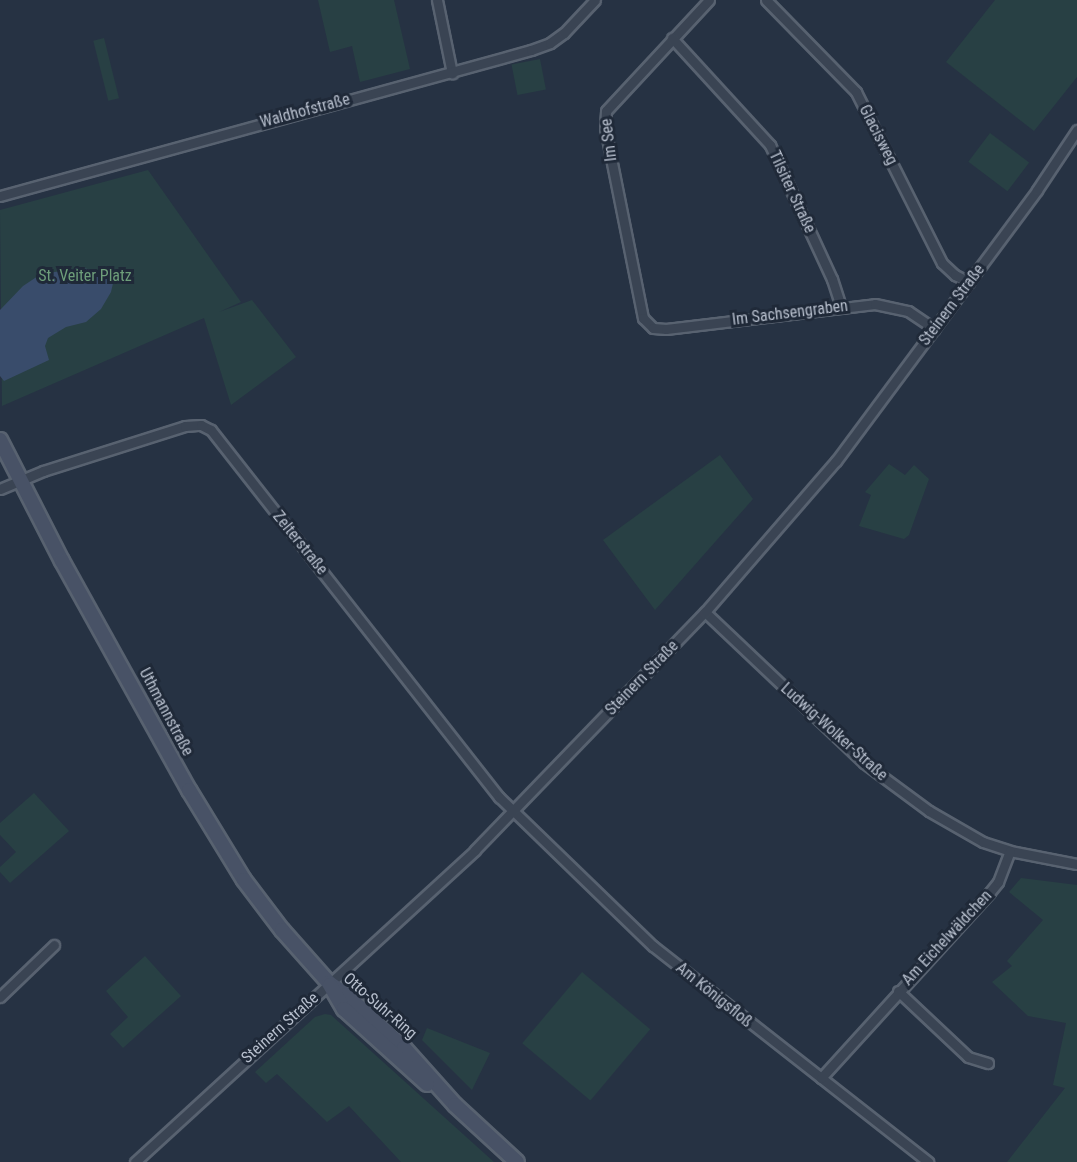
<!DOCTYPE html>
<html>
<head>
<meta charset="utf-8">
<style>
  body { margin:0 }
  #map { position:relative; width:1077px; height:1162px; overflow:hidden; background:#263243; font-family:"Roboto Condensed",sans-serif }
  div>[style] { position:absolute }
  .green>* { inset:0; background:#284044; transform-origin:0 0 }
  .water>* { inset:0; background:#394c6b }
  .roads { filter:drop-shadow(2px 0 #586270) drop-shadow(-2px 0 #586270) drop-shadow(0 2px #586270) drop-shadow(0 -2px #586270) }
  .street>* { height:9px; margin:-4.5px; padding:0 4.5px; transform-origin:4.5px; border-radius:4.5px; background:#3a4453 }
  .secondary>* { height:14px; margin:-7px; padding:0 7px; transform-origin:7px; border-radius:7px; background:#485266 }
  span { translate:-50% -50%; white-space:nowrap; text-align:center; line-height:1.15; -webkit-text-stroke:6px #1f2938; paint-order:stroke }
  .street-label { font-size:16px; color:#b7bfcd }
  .park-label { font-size:16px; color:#6e9e7a }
</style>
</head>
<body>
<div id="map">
  <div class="green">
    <div style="clip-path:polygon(318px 0,394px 0,410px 69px,360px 82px,352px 46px,330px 52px)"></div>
    <div style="clip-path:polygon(995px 0,1077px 0,1077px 77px,1034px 131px,946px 62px)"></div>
    <div style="left:104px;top:38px;width:62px;height:11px;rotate:76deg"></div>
    <div style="left:540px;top:59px;width:31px;height:29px;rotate:79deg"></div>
    <div style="left:990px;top:133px;width:49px;height:36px;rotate:37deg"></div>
    <div style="clip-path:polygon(148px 170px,241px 302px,219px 312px,252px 300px,296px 357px,231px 405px,204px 318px,2px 406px,0 210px)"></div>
    <div style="clip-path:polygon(720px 455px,753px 499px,655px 610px,603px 540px)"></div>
    <div style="clip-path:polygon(889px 464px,905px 475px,914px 465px,929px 479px,909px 535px,904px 539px,859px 526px,871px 495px,865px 492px)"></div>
    <div style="clip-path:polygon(34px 793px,69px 831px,10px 883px,0 872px,0 867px,16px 852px,0 835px,0 823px)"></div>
    <div style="clip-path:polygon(1021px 878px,1077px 885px,1077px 1162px,1007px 1162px,1065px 1088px,1053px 1085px,1066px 1023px,1028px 1016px,992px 982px,1012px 966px,1007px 961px,1043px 920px,1009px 892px)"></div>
    <div style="clip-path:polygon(145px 956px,181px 996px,123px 1048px,110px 1034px,128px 1017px,106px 991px)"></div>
    <div style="left:582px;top:972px;width:89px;height:93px;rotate:40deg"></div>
    <div style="clip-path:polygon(325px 1014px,331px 1015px,494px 1162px,401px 1162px,349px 1106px,327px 1122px,277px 1074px,266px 1083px,255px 1072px,315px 1017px)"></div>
    <div style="clip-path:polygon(427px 1028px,490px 1053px,472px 1090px,422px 1040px)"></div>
  </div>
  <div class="water">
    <div style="clip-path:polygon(82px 268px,100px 271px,114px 279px,111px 292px,101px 309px,86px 322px,66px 327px,48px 338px,45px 346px,49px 360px,4px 381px,0 376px,0 310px,23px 286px,41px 274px)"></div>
  </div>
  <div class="roads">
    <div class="street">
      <div style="left:437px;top:0;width:75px;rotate:78.4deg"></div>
      <div style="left:709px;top:0;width:151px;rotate:132.9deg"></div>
      <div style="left:606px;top:111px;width:17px;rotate:93deg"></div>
      <div style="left:605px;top:128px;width:194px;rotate:78.7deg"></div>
      <div style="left:643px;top:318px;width:14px;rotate:45deg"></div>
      <div style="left:653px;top:328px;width:13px;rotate:4deg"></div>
      <div style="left:666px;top:329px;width:210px;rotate:-6.8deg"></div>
      <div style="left:875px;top:304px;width:34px;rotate:12deg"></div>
      <div style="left:908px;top:311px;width:32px;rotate:34deg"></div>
      <div style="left:766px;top:0;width:129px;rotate:45.6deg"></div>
      <div style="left:856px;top:92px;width:191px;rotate:63.3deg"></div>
      <div style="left:942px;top:263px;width:18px;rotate:43deg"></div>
      <div style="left:955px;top:275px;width:16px;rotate:27deg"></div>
      <div style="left:672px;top:38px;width:145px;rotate:47.5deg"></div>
      <div style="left:770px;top:145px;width:148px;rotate:65.2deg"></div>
      <div style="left:832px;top:279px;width:29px;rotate:72deg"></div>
      <div style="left:0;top:196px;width:551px;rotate:-15.37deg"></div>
      <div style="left:531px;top:50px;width:20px;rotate:-20deg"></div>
      <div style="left:550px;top:43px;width:17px;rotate:-36deg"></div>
      <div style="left:564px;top:33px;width:45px;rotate:-46.8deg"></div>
      <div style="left:0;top:489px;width:47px;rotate:-22.7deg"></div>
      <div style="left:43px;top:471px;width:149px;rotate:-17.6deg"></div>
      <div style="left:185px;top:426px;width:16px;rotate:-4deg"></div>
      <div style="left:201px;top:425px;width:11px;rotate:27deg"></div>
      <div style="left:211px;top:430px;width:467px;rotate:51.9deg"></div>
      <div style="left:499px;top:797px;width:214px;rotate:44.1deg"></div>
      <div style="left:653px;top:946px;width:350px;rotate:38.1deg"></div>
      <div style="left:705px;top:612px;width:219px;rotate:43.5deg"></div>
      <div style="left:864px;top:763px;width:81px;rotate:36.4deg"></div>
      <div style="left:929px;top:811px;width:62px;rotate:29.9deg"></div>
      <div style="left:983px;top:842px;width:28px;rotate:18deg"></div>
      <div style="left:1010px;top:851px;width:68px;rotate:11deg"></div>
      <div style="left:898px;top:991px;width:96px;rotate:43.3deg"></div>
      <div style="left:968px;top:1057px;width:21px;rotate:17deg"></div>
      <div style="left:0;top:997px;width:75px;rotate:-43.9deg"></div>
      <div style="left:821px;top:1078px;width:251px;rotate:-47.7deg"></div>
      <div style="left:990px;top:892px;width:13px;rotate:-51deg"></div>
      <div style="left:998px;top:882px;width:33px;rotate:-69deg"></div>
      <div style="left:135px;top:1162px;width:461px;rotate:-42.5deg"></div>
      <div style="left:475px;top:850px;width:331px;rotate:-46deg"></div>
      <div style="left:705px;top:612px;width:200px;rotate:-49.1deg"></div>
      <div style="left:836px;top:461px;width:337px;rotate:-53.4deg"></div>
      <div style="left:1037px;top:190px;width:72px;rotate:-56.3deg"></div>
    </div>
    <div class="secondary">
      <div style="left:0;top:440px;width:136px;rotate:62.9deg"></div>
      <div style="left:62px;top:561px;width:262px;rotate:61deg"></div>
      <div style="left:189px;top:790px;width:105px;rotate:58.6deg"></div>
      <div style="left:244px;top:880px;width:63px;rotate:52.8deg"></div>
      <div style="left:282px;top:930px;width:71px;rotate:48.4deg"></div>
      <div style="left:329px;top:983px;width:21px;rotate:35deg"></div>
      <div style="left:346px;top:995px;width:79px;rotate:42.4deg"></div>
      <div style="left:404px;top:1048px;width:76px;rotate:48.2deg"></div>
      <div style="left:455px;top:1105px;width:84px;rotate:42.6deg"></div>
      <div style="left:330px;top:985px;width:28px;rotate:60deg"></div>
      <div style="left:344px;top:1009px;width:112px;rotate:42.1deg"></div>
    </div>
  </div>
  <div class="street-label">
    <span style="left:305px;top:111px;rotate:-15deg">Waldhofstraße</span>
    <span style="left:878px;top:135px;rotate:63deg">Glacisweg</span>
    <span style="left:609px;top:140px;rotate:-97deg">Im See</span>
    <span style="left:792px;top:192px;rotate:65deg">Tilsiter Straße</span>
    <span style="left:952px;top:305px;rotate:-53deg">Steinern Straße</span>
    <span style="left:790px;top:313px;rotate:-7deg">Im Sachsengraben</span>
    <span style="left:300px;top:543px;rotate:51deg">Zelterstraße</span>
    <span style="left:642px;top:678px;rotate:-46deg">Steinern Straße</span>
    <span style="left:166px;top:712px;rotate:62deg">Uthmannstraße</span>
    <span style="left:834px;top:732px;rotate:42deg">Ludwig-Wolker-Straße</span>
    <span style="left:947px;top:938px;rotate:-47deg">Am Eichelwäldchen</span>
    <span style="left:714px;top:995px;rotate:39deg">Am Königsfloß</span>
    <span style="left:380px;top:1006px;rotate:41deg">Otto-Suhr-Ring</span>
    <span style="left:280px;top:1028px;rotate:-42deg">Steinern Straße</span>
  </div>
  <div class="park-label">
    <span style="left:85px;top:276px">St. Veiter Platz</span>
  </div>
</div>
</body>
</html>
